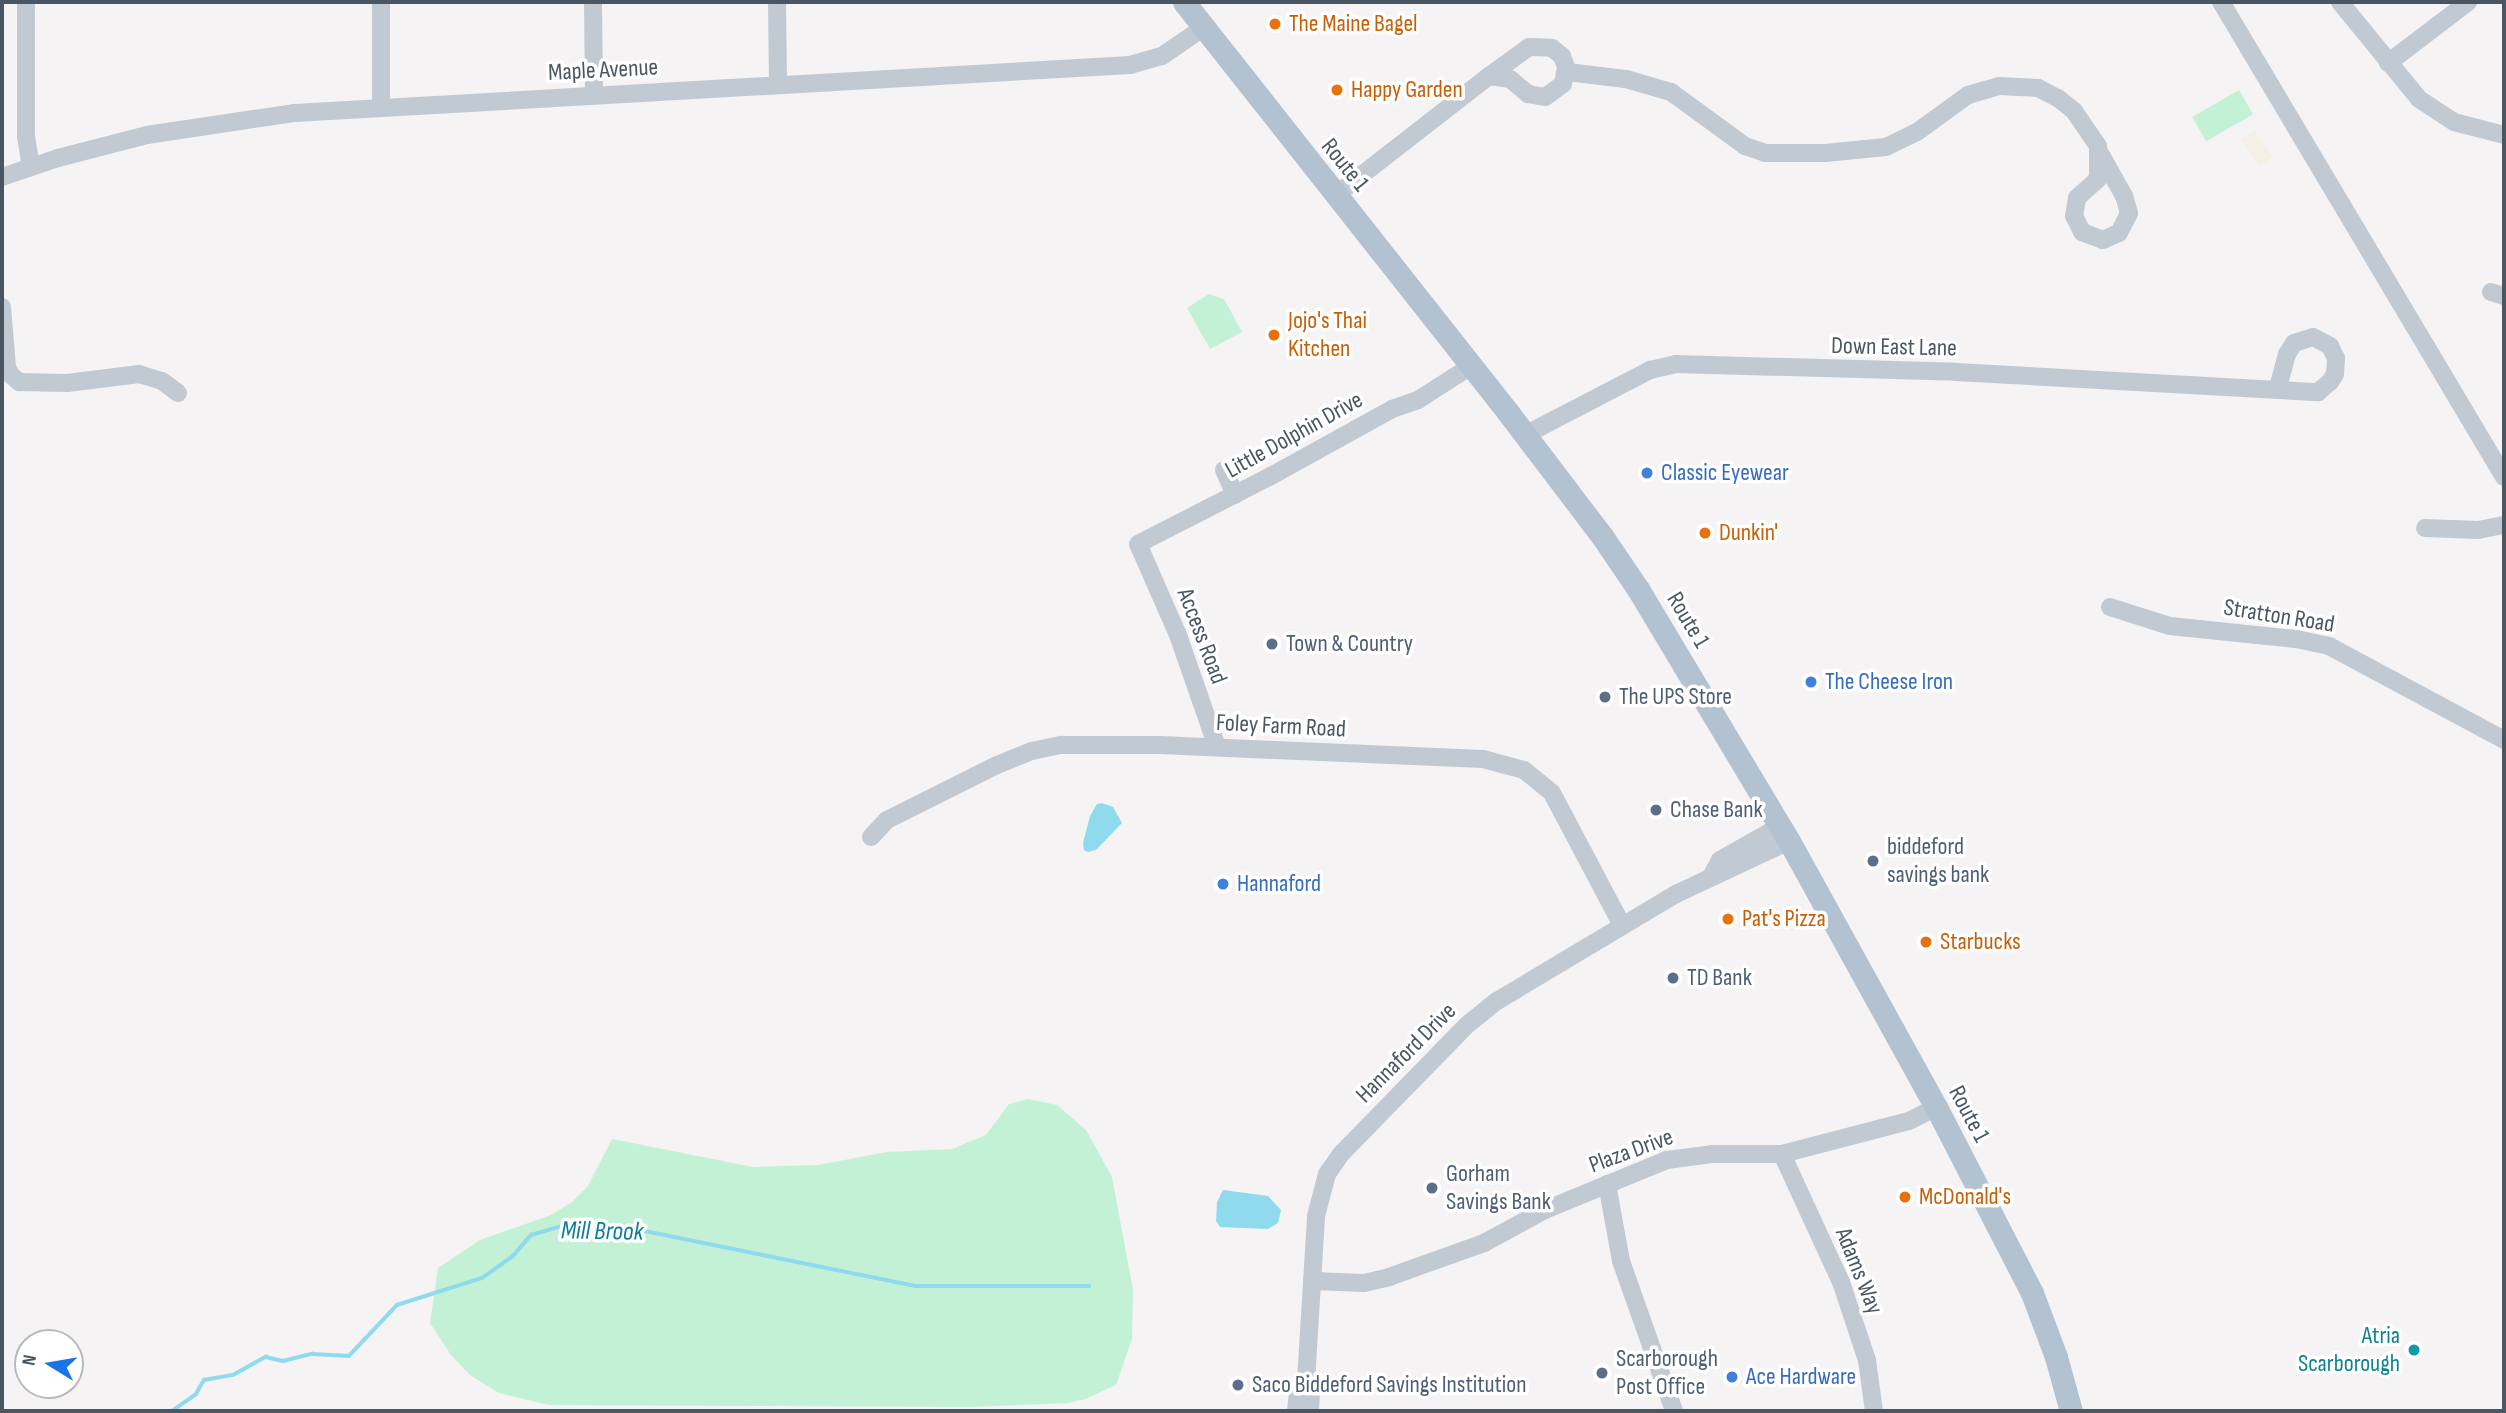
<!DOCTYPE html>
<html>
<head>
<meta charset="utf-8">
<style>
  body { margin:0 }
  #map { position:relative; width:2506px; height:1413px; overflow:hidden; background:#f5f3f3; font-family:"Sofia Sans Condensed",sans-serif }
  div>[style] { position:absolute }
  .green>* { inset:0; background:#c3f1d5; transform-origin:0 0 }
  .sand>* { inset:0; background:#f5f0e5; transform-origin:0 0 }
  .water>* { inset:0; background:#90daee }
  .stream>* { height:3.5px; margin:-1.75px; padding:0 1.75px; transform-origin:1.75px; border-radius:1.75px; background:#90daee }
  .minor>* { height:18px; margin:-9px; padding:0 9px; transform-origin:9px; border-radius:9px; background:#c1cad2 }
  .major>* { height:23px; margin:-11.5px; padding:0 11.5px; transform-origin:11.5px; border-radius:11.5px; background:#b3c2d1 }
  .dots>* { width:19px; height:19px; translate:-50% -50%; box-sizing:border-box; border:4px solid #fff; border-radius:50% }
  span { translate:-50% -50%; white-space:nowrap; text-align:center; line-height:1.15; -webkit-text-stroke:7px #fff; paint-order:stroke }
  .food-label { font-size:24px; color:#c56008 }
  .left { translate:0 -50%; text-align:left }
  .street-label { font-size:24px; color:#4a5661 }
  .shop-label { font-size:24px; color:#366cbe }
  .service-label { font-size:24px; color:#4e5e75 }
  .culture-label { font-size:24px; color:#0d838f }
  .right { translate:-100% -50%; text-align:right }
  .water-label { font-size:26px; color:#0c7c9b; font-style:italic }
  .frame { position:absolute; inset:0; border:4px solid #4a5661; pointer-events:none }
  .north { position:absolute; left:14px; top:1329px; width:70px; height:70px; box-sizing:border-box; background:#fff; border:2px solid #b7bbc0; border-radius:50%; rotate:281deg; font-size:19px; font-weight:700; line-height:28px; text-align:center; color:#4a5661 }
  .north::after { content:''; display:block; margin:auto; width:24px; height:32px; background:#1a73e8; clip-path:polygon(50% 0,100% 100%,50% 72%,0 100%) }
</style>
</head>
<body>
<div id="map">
  <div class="green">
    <div style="left:2239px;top:90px;width:28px;height:54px;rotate:60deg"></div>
    <div style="clip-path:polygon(1209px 294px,1224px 299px,1242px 332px,1210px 349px,1187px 308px)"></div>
    <div style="clip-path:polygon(1028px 1099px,1057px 1105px,1086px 1130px,1112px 1177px,1133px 1290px,1132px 1339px,1116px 1385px,1085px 1399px,1068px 1403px,972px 1407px,549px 1405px,499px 1393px,470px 1375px,451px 1355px,430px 1323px,438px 1268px,480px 1240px,551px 1215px,572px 1202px,588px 1186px,612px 1139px,753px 1167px,818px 1165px,887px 1152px,952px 1149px,986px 1135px,1009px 1104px)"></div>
  </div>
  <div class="sand">
    <div style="left:2254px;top:130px;width:33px;height:16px;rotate:55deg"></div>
  </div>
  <div class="water">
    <div style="clip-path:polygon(1102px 803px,1113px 807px,1122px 823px,1096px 850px,1088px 852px,1084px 850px,1083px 843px,1090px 816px,1097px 804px)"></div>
    <div style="clip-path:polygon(1223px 1190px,1268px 1196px,1281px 1210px,1278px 1223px,1268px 1229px,1220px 1227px,1216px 1221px,1217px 1202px)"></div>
  </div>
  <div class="stream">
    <div style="left:172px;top:1411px;width:29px;rotate:-35deg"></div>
    <div style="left:196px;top:1394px;width:16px;rotate:-60deg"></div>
    <div style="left:204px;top:1380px;width:29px;rotate:-10deg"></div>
    <div style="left:233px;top:1375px;width:38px;rotate:-29deg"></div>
    <div style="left:266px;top:1357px;width:17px;rotate:13deg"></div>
    <div style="left:283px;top:1361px;width:30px;rotate:-14deg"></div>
    <div style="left:312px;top:1354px;width:37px;rotate:3deg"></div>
    <div style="left:349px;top:1356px;width:70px;rotate:-46.7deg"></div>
    <div style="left:397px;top:1305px;width:89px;rotate:-17.6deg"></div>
    <div style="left:482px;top:1278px;width:37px;rotate:-35deg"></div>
    <div style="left:512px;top:1257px;width:29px;rotate:-49deg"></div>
    <div style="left:531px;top:1235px;width:36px;rotate:-16deg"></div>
    <div style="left:566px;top:1225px;width:79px;rotate:4.3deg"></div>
    <div style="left:645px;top:1231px;width:277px;rotate:11.5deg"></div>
    <div style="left:916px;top:1286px;width:173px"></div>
  </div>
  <div class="minor">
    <div style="left:26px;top:2px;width:134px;rotate:90deg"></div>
    <div style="left:26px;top:136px;width:31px;rotate:81deg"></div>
    <div style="left:593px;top:2px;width:93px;rotate:89.4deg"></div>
    <div style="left:777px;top:2px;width:83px;rotate:89.3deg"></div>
    <div style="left:2221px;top:2px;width:553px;rotate:59.21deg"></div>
    <div style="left:2340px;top:2px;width:125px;rotate:50.8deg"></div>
    <div style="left:2419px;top:99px;width:42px;rotate:33.3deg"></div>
    <div style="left:2454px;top:122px;width:52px;rotate:14.6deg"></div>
    <div style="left:2388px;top:63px;width:101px;rotate:-37.3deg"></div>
    <div style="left:1567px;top:72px;width:59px;rotate:6.8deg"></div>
    <div style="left:1626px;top:79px;width:47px;rotate:16.1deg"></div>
    <div style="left:1671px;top:92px;width:92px;rotate:36.1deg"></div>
    <div style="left:1745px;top:146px;width:21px;rotate:19deg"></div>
    <div style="left:1765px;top:153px;width:60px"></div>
    <div style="left:1825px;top:153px;width:61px;rotate:-5.6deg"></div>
    <div style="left:1886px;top:147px;width:34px;rotate:-26deg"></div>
    <div style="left:1917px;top:132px;width:63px;rotate:-36deg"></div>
    <div style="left:1968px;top:95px;width:32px;rotate:-16deg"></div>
    <div style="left:1999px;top:86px;width:39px;rotate:3deg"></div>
    <div style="left:2038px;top:88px;width:22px;rotate:27deg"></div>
    <div style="left:2058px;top:98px;width:21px;rotate:39deg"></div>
    <div style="left:2074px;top:111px;width:42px;rotate:55.6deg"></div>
    <div style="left:2098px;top:146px;width:33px;rotate:90deg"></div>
    <div style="left:2098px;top:179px;width:28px;rotate:138deg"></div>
    <div style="left:2077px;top:198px;width:18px;rotate:99deg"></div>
    <div style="left:2074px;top:216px;width:18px;rotate:63deg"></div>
    <div style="left:2082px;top:232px;width:22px;rotate:21deg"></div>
    <div style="left:2103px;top:240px;width:17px;rotate:-24deg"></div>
    <div style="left:2119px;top:233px;width:22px;rotate:-63deg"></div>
    <div style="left:2129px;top:213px;width:18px;rotate:-106deg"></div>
    <div style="left:2124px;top:196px;width:47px;rotate:-119.3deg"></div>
    <div style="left:381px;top:107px;width:105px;rotate:-90deg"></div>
    <div style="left:2px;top:177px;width:59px;rotate:-18.7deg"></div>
    <div style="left:58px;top:158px;width:92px;rotate:-14.5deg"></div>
    <div style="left:147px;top:135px;width:150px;rotate:-8.5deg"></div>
    <div style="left:295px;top:113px;width:836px;rotate:-3.29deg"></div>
    <div style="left:1130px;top:65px;width:33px;rotate:-16deg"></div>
    <div style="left:1162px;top:56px;width:51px;rotate:-34.6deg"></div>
    <div style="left:1336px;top:195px;width:194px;rotate:-37.9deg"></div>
    <div style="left:1489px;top:76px;width:49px;rotate:-35.9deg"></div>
    <div style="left:1529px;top:47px;width:23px;rotate:2deg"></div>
    <div style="left:1552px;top:48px;width:13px;rotate:39deg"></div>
    <div style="left:1562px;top:56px;width:12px;rotate:70deg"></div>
    <div style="left:1566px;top:67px;width:17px;rotate:100deg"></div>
    <div style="left:1563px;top:84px;width:22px;rotate:144deg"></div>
    <div style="left:1545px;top:97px;width:17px;rotate:-170deg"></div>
    <div style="left:1528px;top:94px;width:23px;rotate:-140deg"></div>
    <div style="left:1510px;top:79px;width:21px;rotate:-172deg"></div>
    <div style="left:2491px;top:292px;width:14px;rotate:17deg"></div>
    <div style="left:2px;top:307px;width:60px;rotate:85.2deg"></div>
    <div style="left:7px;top:367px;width:9px;rotate:63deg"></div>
    <div style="left:11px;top:375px;width:11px;rotate:41deg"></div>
    <div style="left:19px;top:382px;width:48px;rotate:1.2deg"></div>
    <div style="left:67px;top:383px;width:73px;rotate:-7.1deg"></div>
    <div style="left:139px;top:374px;width:24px;rotate:17deg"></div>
    <div style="left:162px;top:381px;width:20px;rotate:37deg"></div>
    <div style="left:1525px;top:435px;width:141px;rotate:-27.5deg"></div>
    <div style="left:1650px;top:370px;width:27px;rotate:-13deg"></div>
    <div style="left:1676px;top:364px;width:280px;rotate:1.6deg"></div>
    <div style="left:1956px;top:372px;width:363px;rotate:3.2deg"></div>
    <div style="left:2318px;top:392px;width:16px;rotate:-40deg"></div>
    <div style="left:2330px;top:382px;width:9px;rotate:-58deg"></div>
    <div style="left:2335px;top:374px;width:16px;rotate:-86deg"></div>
    <div style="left:2336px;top:358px;width:13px;rotate:-117deg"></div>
    <div style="left:2330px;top:346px;width:19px;rotate:-152deg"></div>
    <div style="left:2313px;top:337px;width:20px;rotate:162deg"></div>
    <div style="left:2294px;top:343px;width:13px;rotate:122deg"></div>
    <div style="left:2287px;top:354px;width:34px;rotate:105deg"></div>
    <div style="left:1224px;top:470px;width:27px;rotate:66deg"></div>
    <div style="left:2425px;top:528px;width:53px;rotate:2.2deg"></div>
    <div style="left:2478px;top:530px;width:26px;rotate:-11deg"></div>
    <div style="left:2110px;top:607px;width:63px;rotate:17.6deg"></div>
    <div style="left:2170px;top:626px;width:127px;rotate:5.9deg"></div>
    <div style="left:2296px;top:639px;width:34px;rotate:12deg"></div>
    <div style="left:2329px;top:646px;width:199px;rotate:28.2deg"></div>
    <div style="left:1217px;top:747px;width:119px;rotate:-109.2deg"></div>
    <div style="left:1178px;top:635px;width:99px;rotate:-113.7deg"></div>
    <div style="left:1138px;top:544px;width:147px;rotate:-27.1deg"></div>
    <div style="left:1269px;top:477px;width:141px;rotate:-28.9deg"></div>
    <div style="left:1392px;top:409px;width:28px;rotate:-19deg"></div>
    <div style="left:1418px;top:400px;width:63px;rotate:-32.7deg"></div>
    <div style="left:871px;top:837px;width:23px;rotate:-47deg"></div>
    <div style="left:887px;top:820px;width:123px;rotate:-26.6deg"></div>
    <div style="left:997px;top:765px;width:38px;rotate:-22deg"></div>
    <div style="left:1032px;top:751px;width:30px;rotate:-12deg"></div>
    <div style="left:1061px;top:745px;width:99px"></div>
    <div style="left:1160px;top:745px;width:323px;rotate:2.5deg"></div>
    <div style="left:1483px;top:759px;width:42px;rotate:15deg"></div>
    <div style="left:1524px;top:770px;width:36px;rotate:39deg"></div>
    <div style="left:1552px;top:793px;width:149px;rotate:62.1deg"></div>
    <div style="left:1712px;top:875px;width:17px;rotate:-62deg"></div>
    <div style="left:1720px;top:860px;width:69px;rotate:-29.5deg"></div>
    <div style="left:1782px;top:1154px;width:141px;rotate:65.3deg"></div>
    <div style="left:1841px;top:1282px;width:82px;rotate:71.6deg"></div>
    <div style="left:1867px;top:1360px;width:51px;rotate:82.2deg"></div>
    <div style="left:1607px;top:1184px;width:78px;rotate:79.7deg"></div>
    <div style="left:1621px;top:1261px;width:159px;rotate:70.5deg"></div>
    <div style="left:1312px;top:1281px;width:52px;rotate:2.2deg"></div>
    <div style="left:1364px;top:1283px;width:26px;rotate:-13deg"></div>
    <div style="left:1389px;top:1277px;width:101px;rotate:-19.7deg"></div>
    <div style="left:1484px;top:1243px;width:69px;rotate:-28.4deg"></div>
    <div style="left:1545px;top:1210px;width:132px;rotate:-22.3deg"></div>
    <div style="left:1667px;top:1160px;width:45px;rotate:-7.6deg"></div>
    <div style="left:1712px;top:1154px;width:70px"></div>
    <div style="left:1782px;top:1154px;width:131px;rotate:-14.6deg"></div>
    <div style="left:1909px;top:1121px;width:30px;rotate:-27deg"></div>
    <div style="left:1296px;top:1411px;width:19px;rotate:-84deg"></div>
    <div style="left:1298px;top:1392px;width:14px;rotate:-54deg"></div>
    <div style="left:1310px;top:1411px;width:18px;rotate:-87deg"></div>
    <div style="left:1311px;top:1393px;width:13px;rotate:-113deg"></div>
    <div style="left:1306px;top:1381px;width:165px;rotate:-86.5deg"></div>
    <div style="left:1316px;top:1216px;width:43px;rotate:-75.3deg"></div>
    <div style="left:1327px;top:1174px;width:24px;rotate:-55deg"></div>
    <div style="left:1341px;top:1154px;width:180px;rotate:-45.7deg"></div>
    <div style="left:1467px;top:1025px;width:38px;rotate:-39deg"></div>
    <div style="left:1497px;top:1001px;width:209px;rotate:-30.9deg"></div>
    <div style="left:1676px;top:894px;width:125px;rotate:-25.1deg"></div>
  </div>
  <div class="major">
    <div style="left:1184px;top:2px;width:521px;rotate:51.7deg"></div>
    <div style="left:1507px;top:411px;width:157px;rotate:52.8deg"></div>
    <div style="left:1602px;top:536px;width:64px;rotate:55.8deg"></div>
    <div style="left:1638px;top:589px;width:294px;rotate:59.1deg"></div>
    <div style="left:1789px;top:841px;width:304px;rotate:61.1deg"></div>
    <div style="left:1936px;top:1107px;width:209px;rotate:62.7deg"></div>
    <div style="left:2032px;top:1293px;width:68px;rotate:69.4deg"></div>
    <div style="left:2056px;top:1357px;width:56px;rotate:74.5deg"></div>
  </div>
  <div class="dots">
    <div style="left:1275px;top:24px;background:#e8710a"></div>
    <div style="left:1337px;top:90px;background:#e8710a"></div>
    <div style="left:1274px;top:335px;background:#e8710a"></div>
    <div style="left:1647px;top:473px;background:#3f7fe0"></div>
    <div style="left:1705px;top:533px;background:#e8710a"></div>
    <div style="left:1272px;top:644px;background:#5c6f8a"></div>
    <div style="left:1811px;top:682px;background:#3f7fe0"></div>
    <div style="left:1605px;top:697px;background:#5c6f8a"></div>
    <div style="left:1656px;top:810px;background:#5c6f8a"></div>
    <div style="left:1873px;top:861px;background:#5c6f8a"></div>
    <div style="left:1223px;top:884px;background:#3f7fe0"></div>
    <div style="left:1728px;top:919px;background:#e8710a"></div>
    <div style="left:1926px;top:942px;background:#e8710a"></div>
    <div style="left:1673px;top:978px;background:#5c6f8a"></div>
    <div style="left:1432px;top:1188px;background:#5c6f8a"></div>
    <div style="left:1905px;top:1197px;background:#e8710a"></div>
    <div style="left:2414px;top:1350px;background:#0f9aa8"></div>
    <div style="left:1602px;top:1373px;background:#5c6f8a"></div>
    <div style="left:1732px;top:1377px;background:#3f7fe0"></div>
    <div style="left:1238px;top:1385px;background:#5c6f8a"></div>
  </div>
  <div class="food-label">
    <span class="left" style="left:1289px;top:24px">The Maine Bagel</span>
    <span class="left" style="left:1351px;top:90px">Happy Garden</span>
    <span class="left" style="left:1288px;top:335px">Jojo's Thai<br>Kitchen</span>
    <span class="left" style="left:1719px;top:533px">Dunkin'</span>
    <span class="left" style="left:1742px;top:919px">Pat's Pizza</span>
    <span class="left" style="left:1940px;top:942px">Starbucks</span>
    <span class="left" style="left:1919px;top:1197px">McDonald's</span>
  </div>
  <div class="street-label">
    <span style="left:603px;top:70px;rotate:-3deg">Maple Avenue</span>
    <span style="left:1345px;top:165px;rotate:51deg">Route 1</span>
    <span style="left:1894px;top:347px;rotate:1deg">Down East Lane</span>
    <span style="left:1294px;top:435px;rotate:-29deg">Little Dolphin Drive</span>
    <span style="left:2279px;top:616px;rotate:9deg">Stratton Road</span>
    <span style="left:1688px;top:620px;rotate:59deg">Route 1</span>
    <span style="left:1202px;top:636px;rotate:69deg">Access Road</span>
    <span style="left:1281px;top:726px;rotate:3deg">Foley Farm Road</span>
    <span style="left:1406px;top:1053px;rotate:-45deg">Hannaford Drive</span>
    <span style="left:1969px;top:1114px;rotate:62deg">Route 1</span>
    <span style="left:1631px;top:1151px;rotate:-20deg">Plaza Drive</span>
    <span style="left:1859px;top:1271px;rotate:68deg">Adams Way</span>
  </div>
  <div class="shop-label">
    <span class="left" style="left:1661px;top:473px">Classic Eyewear</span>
    <span class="left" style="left:1825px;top:682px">The Cheese Iron</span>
    <span class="left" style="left:1237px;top:884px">Hannaford</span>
    <span class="left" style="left:1746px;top:1377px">Ace Hardware</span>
  </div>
  <div class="service-label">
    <span class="left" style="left:1286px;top:644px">Town &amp; Country</span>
    <span class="left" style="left:1619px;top:697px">The UPS Store</span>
    <span class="left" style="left:1670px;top:810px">Chase Bank</span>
    <span class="left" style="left:1887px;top:861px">biddeford<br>savings bank</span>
    <span class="left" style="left:1687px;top:978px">TD Bank</span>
    <span class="left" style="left:1446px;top:1188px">Gorham<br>Savings Bank</span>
    <span class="left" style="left:1616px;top:1373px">Scarborough<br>Post Office</span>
    <span class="left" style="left:1252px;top:1385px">Saco Biddeford Savings Institution</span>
  </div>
  <div class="culture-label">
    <span class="right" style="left:2400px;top:1350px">Atria<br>Scarborough</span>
  </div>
  <div class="water-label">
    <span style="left:602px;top:1232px;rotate:1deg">Mill Brook</span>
  </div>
  <div class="frame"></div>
  <div class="north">N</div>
</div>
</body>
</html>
